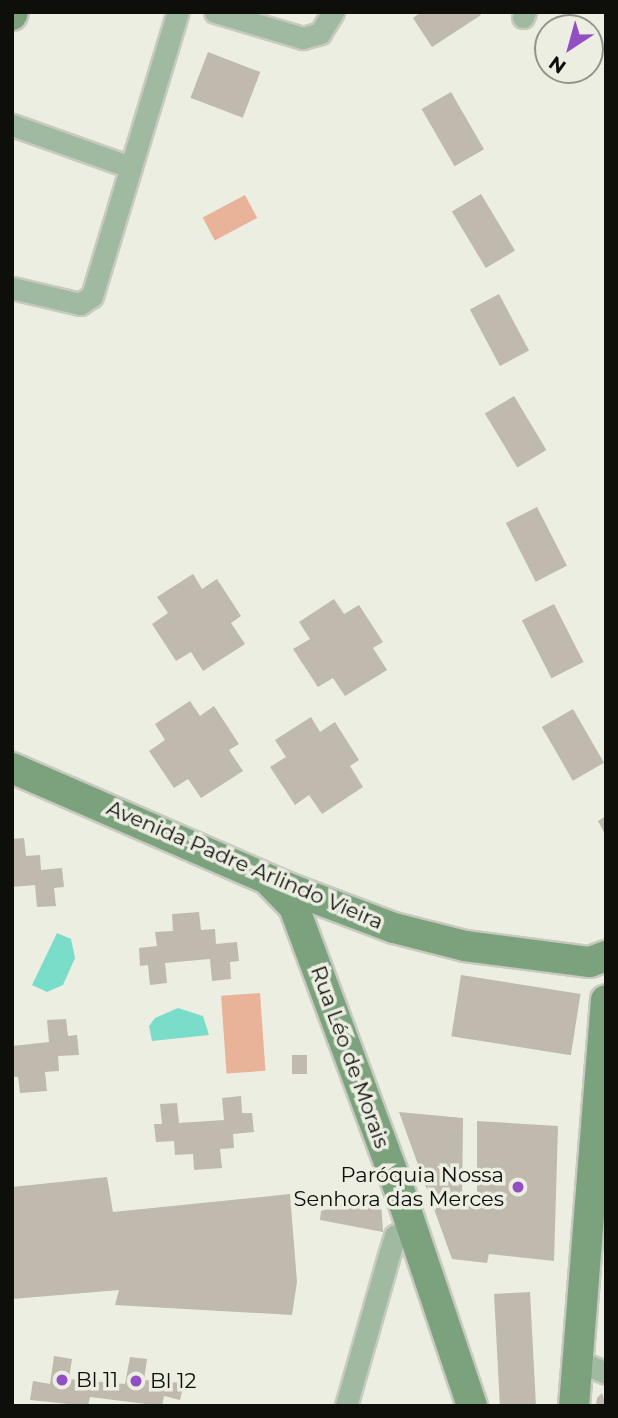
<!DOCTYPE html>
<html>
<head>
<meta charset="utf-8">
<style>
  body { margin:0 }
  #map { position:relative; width:618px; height:1418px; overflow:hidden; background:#eceee2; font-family:Montserrat,sans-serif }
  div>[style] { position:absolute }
  .green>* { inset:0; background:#e9b399; transform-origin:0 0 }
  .water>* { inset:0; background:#7addca }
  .building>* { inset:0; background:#bfb9ae; transform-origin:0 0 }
  .roads { filter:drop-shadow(2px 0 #c8cac0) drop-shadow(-2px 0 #c8cac0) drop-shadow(0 2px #c8cac0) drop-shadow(0 -2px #c8cac0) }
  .street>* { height:21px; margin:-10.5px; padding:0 10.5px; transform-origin:10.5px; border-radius:10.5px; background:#a0baa2 }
  .secondary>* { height:30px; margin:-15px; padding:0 15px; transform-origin:15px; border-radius:15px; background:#7ba17d }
  .dots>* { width:19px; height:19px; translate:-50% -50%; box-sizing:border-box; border:4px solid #eceee2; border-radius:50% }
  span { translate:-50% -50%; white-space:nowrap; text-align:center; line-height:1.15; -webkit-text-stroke:7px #eceee2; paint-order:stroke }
  .street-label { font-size:21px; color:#0e0f0b }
  .poi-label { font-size:21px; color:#0e0f0b }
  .right { translate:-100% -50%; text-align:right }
  .left { translate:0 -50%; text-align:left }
  .frame { position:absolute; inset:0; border:14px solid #0e0f0b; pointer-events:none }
  .north { position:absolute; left:534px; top:14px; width:70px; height:70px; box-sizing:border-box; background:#eceee2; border:2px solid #93958c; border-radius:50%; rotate:216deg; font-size:19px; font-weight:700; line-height:28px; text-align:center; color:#0e0f0b }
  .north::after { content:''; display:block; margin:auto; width:24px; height:32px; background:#924fc3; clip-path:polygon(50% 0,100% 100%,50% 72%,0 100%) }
</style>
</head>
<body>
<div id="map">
  <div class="green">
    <div style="left:245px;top:195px;width:26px;height:48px;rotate:62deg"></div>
    <div style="left:260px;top:993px;width:78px;height:39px;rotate:86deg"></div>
  </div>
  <div class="water">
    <div style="clip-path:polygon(57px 933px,71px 939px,75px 958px,63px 985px,47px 992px,32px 985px)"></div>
    <div style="clip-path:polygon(178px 1008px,203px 1016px,209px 1035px,152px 1041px,149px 1026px,155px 1018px)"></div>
  </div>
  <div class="building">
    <div style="clip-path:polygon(421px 12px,479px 12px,481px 15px,432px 47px,413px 18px)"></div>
    <div style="left:208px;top:52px;width:56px;height:49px;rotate:21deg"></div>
    <div style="left:451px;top:92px;width:66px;height:34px;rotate:60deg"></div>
    <div style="left:481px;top:194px;width:66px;height:34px;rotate:59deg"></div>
    <div style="left:499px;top:294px;width:64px;height:33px;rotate:62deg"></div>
    <div style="left:514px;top:396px;width:63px;height:34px;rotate:59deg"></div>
    <div style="left:537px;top:507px;width:66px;height:35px;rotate:63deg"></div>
    <div style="clip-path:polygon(193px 574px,202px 589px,217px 579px,241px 616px,231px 623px,245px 644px,203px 671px,191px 652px,176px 661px,152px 624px,168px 613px,157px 597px)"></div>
    <div style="clip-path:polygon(334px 599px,344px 614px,359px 605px,383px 642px,373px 648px,387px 670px,345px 696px,333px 678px,318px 687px,293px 649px,310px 639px,299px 622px)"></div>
    <div style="left:554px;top:604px;width:65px;height:36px;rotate:63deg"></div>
    <div style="clip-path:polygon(190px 701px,200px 716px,214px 706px,239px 744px,229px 750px,243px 771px,201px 798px,188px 779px,174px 788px,149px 751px,165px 740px,155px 724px)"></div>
    <div style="left:573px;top:709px;width:62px;height:36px;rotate:60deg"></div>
    <div style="clip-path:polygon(311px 717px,320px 732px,335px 722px,359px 760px,350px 766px,363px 787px,322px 814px,309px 795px,295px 805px,270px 767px,286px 757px,275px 740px)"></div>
    <div style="clip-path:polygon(606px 816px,606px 836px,598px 821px)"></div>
    <div style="clip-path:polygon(24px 838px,26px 856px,40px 855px,41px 870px,62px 868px,64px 887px,54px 888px,56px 906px,37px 907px,35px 885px,12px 887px,12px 839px)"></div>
    <div style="clip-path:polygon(199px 912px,201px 930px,215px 929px,216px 944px,237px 942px,239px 961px,230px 962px,231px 979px,212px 981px,210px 959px,165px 963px,167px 983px,150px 985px,148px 965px,140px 966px,139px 948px,157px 946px,155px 932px,173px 931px,172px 914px)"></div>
    <div style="left:461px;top:975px;width:121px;height:62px;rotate:9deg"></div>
    <div style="clip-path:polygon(66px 1019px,68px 1036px,77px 1035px,79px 1055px,58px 1056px,59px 1071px,45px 1072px,47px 1091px,20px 1093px,18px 1077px,12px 1077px,12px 1046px,49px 1042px,47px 1020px)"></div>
    <div style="left:292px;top:1055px;width:15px;height:19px"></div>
    <div style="clip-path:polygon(241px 1096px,242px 1113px,252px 1113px,254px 1132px,233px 1134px,234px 1148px,220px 1149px,222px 1168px,194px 1170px,193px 1154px,175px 1155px,174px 1141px,156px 1142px,154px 1124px,162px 1124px,160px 1104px,177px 1103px,179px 1123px,224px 1120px,222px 1098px)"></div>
    <div style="clip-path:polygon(399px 1112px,463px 1118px,462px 1206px,477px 1206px,477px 1121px,558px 1126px,554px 1261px,489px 1254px,487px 1263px,452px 1259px)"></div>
    <div style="clip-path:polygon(107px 1177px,113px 1212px,290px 1194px,297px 1282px,292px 1315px,115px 1305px,119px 1290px,12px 1299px,12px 1187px)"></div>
    <div style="clip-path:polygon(359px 1199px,365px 1208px,381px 1202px,383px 1232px,320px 1220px,321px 1211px)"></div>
    <div style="left:530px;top:1292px;width:114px;height:36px;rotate:87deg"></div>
    <div style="clip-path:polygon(54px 1356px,72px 1359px,69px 1379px,125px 1384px,130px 1357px,147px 1359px,144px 1380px,184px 1383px,180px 1400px,164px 1396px,162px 1406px,90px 1397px,88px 1406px,30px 1400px,33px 1381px,50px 1384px)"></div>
    <div style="clip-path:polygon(602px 1393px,606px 1406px,596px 1406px,597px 1398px)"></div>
  </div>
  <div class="roads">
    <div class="street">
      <div style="left:215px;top:12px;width:92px;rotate:16.5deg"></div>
      <div style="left:303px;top:38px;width:18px;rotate:-16deg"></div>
      <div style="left:320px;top:33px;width:25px;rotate:-58deg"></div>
      <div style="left:523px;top:17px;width:5px;rotate:-68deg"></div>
      <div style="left:12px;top:125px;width:125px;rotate:19.6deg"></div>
      <div style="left:12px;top:288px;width:70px;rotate:13.2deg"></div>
      <div style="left:80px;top:304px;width:14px;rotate:-34deg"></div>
      <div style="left:92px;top:296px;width:297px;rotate:-73.2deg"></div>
      <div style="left:578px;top:1361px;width:30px;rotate:23deg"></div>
      <div style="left:346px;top:1406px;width:160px;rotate:-74.1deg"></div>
      <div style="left:390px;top:1252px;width:17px;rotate:-73deg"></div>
      <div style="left:395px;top:1236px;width:19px;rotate:-35deg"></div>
    </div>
    <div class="secondary">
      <div style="left:12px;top:15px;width:3px;rotate:-72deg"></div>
      <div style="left:12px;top:768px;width:301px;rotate:23.5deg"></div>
      <div style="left:288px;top:888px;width:113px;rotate:20.7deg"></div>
      <div style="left:394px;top:928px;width:73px;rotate:14.2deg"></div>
      <div style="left:465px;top:946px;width:126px;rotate:7.3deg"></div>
      <div style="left:590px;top:962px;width:17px;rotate:-21deg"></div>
      <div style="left:271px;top:883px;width:33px;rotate:46deg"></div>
      <div style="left:294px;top:907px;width:298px;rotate:69.6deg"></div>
      <div style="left:398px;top:1186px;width:232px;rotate:71.4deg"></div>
      <div style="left:574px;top:1406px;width:407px;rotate:-85.5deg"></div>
    </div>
  </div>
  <div class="dots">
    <div style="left:518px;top:1187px;background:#924fc3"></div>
    <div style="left:62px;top:1380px;background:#924fc3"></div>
    <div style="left:136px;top:1381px;background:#924fc3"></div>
  </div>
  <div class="street-label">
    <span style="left:245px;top:865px;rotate:23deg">Avenida Padre Arlindo Vieira</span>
    <span style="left:350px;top:1057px;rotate:70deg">Rua Léo de Morais</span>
  </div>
  <div class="poi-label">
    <span class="right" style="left:504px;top:1187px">Paróquia Nossa<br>Senhora das Merces</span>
    <span class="left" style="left:76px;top:1380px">Bl 11</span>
    <span class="left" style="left:150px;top:1381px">Bl 12</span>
  </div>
  <div class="frame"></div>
  <div class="north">N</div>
</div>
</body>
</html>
